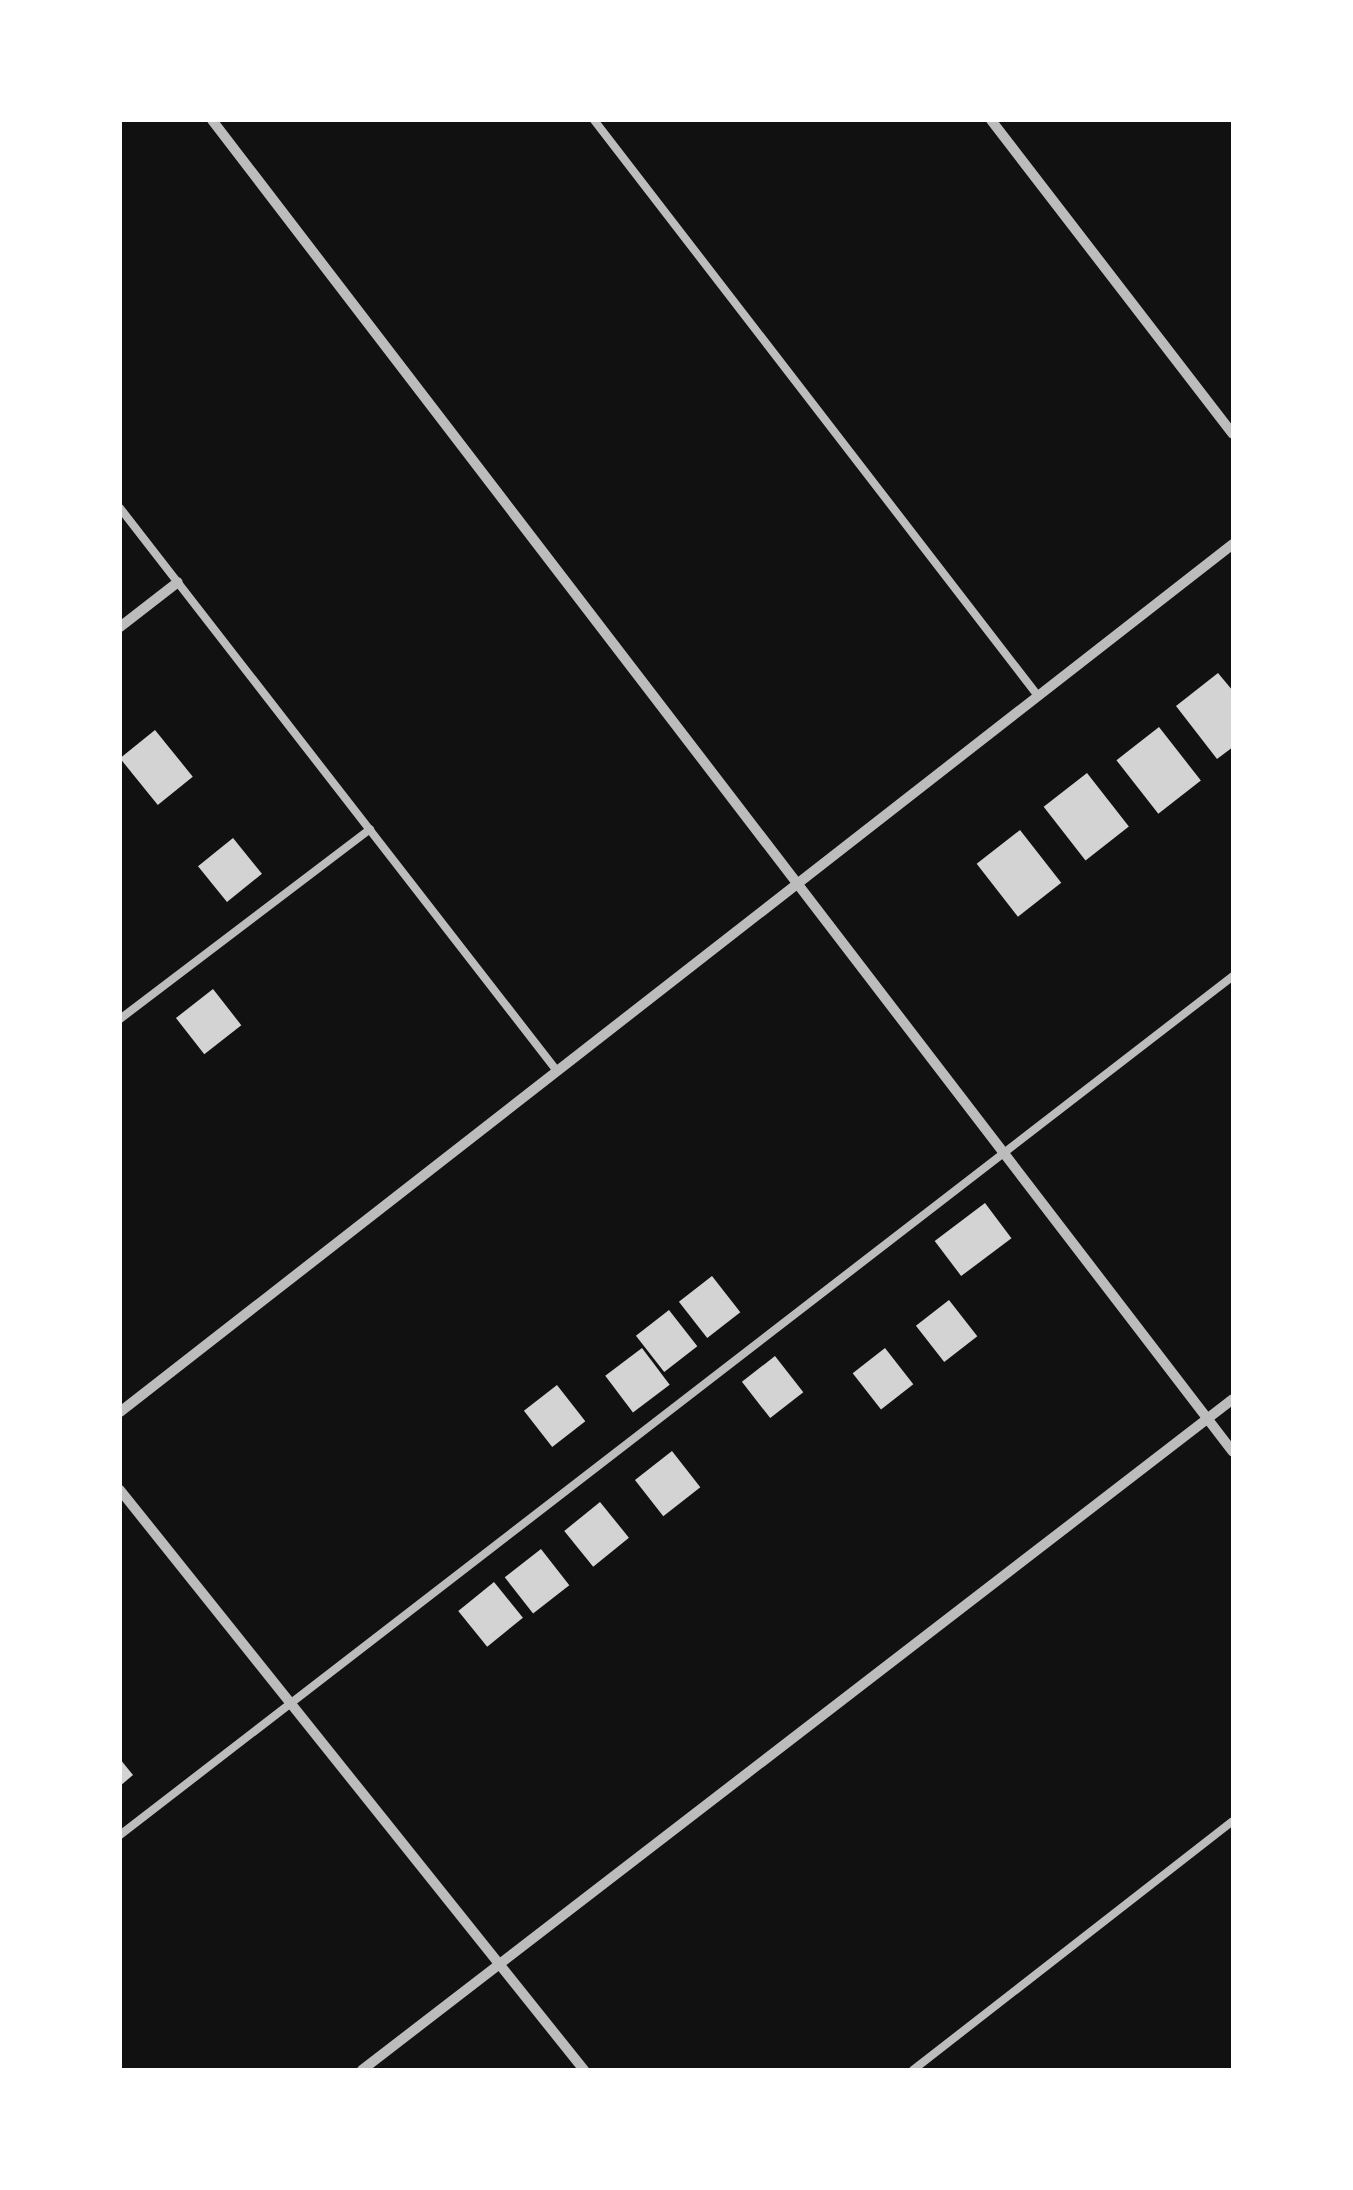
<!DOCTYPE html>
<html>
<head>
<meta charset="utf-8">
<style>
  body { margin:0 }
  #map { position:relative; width:1353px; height:2190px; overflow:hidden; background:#111; font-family:"Sofia Sans Condensed",sans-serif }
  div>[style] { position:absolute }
  .building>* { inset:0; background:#d3d3d3; transform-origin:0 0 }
  .service>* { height:8px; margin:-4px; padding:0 4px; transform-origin:4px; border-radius:4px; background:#bcbcbc }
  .minor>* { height:10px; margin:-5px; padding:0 5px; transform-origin:5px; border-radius:5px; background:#bcbcbc }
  span { translate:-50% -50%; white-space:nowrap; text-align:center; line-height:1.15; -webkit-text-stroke:10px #fff; paint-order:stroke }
  .frame { position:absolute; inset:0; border:122px solid #fff; pointer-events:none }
</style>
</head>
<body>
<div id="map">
  <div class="building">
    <div style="clip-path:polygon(1218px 673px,1233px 691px,1233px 747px,1217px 759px,1176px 706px)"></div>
    <div style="left:1159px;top:727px;width:68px;height:54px;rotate:52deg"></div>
    <div style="left:155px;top:730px;width:60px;height:45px;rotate:51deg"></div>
    <div style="left:1087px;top:773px;width:68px;height:55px;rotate:52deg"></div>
    <div style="left:1020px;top:830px;width:67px;height:55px;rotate:52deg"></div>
    <div style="left:233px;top:838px;width:46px;height:45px;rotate:51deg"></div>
    <div style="left:213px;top:989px;width:46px;height:47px;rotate:52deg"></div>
    <div style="left:985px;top:1203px;width:44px;height:63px;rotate:53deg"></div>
    <div style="left:712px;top:1276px;width:46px;height:42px;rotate:52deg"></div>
    <div style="left:949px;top:1300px;width:46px;height:42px;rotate:52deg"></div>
    <div style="left:669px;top:1310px;width:46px;height:42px;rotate:52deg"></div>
    <div style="left:642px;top:1348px;width:46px;height:46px;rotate:53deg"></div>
    <div style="left:885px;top:1348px;width:46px;height:41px;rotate:52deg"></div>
    <div style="left:775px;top:1356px;width:46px;height:42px;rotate:52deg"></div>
    <div style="left:557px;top:1385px;width:46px;height:42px;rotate:52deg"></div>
    <div style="left:672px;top:1451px;width:46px;height:47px;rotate:52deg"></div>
    <div style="left:600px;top:1502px;width:46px;height:46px;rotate:51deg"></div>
    <div style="left:541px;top:1549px;width:46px;height:46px;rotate:52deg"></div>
    <div style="left:494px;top:1582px;width:46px;height:46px;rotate:51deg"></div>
    <div style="clip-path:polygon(120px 1759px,133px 1775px,120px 1786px)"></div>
  </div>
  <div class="service">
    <div style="left:594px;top:120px;width:727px;rotate:52.37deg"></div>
    <div style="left:120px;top:508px;width:713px;rotate:52.18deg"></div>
    <div style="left:120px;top:1019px;width:314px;rotate:-37.2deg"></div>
    <div style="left:120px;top:1835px;width:1406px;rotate:-37.66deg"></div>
    <div style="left:913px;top:2070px;width:405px;rotate:-37.9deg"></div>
  </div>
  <div class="minor">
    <div style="left:212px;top:120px;width:1678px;rotate:52.53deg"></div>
    <div style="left:991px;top:120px;width:396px;rotate:52.4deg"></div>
    <div style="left:120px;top:627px;width:73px;rotate:-37.8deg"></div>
    <div style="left:120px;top:1412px;width:1411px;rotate:-37.95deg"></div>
    <div style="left:120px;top:1490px;width:743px;rotate:51.34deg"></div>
    <div style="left:362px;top:2070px;width:1099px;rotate:-37.61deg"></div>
  </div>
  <div class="frame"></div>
</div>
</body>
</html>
